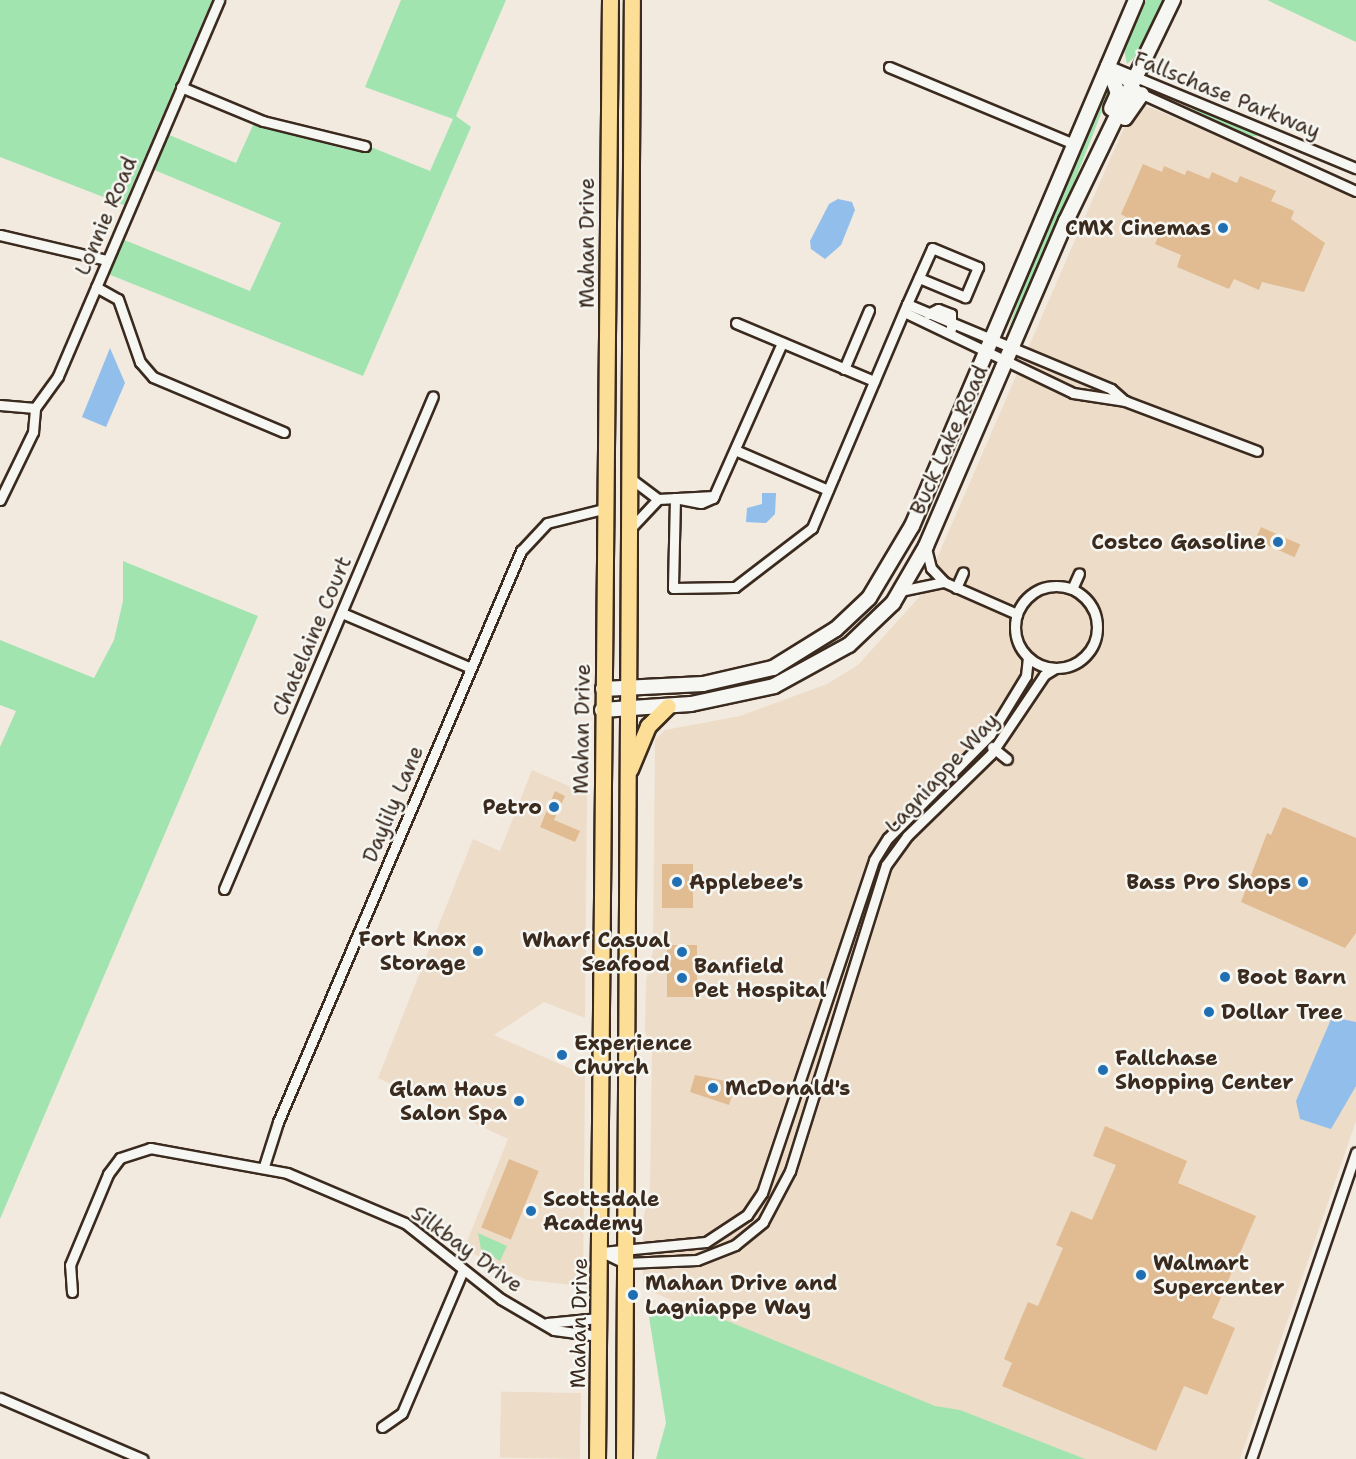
<!DOCTYPE html>
<html>
<head>
<meta charset="utf-8">
<style>
  body { margin:0 }
  #map { position:relative; width:1356px; height:1459px; overflow:hidden; background:#f2eadf; font-family:"Shantell Sans",sans-serif }
  div>[style] { position:absolute }
  .built>* { inset:0; background:#eddcc8; transform-origin:0 0 }
  .green>* { inset:0; background:#a2e4af }
  .water>* { inset:0; background:#92beeb }
  .building>* { inset:0; background:#e1bc92; transform-origin:0 0 }
  .roads { filter:drop-shadow(2px 0 #3b2a1e) drop-shadow(-2px 0 #3b2a1e) drop-shadow(0 2px #3b2a1e) drop-shadow(0 -2px #3b2a1e) }
  .street>* { height:9px; margin:-4.5px; padding:0 4.5px; transform-origin:4.5px; border-radius:4.5px; background:#f6f6f2 }
  .street>.ring { margin:-4.5px; padding:0; box-sizing:content-box; background:none; border:9px solid #f6f6f2; border-radius:50% }
  .secondary>* { height:14px; margin:-7px; padding:0 7px; transform-origin:7px; border-radius:7px; background:#f6f6f2 }
  .primary>* { height:15px; margin:-7.5px; padding:0 7.5px; transform-origin:7.5px; border-radius:7.5px; background:#fdde96 }
  .dots>* { width:16px; height:16px; translate:-50% -50%; box-sizing:border-box; border:3px solid #f6f6f2; border-radius:50% }
  span { translate:-50% -50%; white-space:nowrap; text-align:center; line-height:1.15; -webkit-text-stroke:5px #f6f6f2; paint-order:stroke }
  .street-label { font-size:21px; color:#3b2a1e }
  .poi-label { font-size:21px; color:#3b2a1e; font-weight:700 }
  .right { translate:-100% -50%; text-align:right }
  .left { translate:0 -50%; text-align:left }
</style>
</head>
<body>
<div id="map">
  <div class="built">
    <div style="clip-path:polygon(1142px 104px,1356px 194px,1356px 1121px,1240px 1459px,1048px 1459px,643px 1288px,643px 1219px,650px 1190px,652px 1051px,645px 1031px,646px 980px,653px 952px,655px 740px,665px 730px,740px 716px,827px 684px,858px 665px,921px 595px,1131px 111px)"></div>
    <div style="clip-path:polygon(532px 770px,587px 794px,585px 1018px,544px 1002px,494px 1035px,585px 1075px,583px 1286px,527px 1280px,464px 1249px,508px 1139px,378px 1078px,473px 839px,500px 851px)"></div>
    <div style="left:581px;top:1393px;width:66px;height:80px;rotate:91deg"></div>
  </div>
  <div class="green">
    <div style="clip-path:polygon(0 0,212px 0,124px 205px,0 157px)"></div>
    <div style="clip-path:polygon(401px 0,506px 0,456px 116px,471px 127px,363px 376px,108px 274px,122px 239px,250px 291px,281px 223px,152px 169px,167px 134px,236px 163px,254px 123px,344px 149px,371px 151px,371px 147px,430px 171px,453px 119px,365px 87px)"></div>
    <div style="clip-path:polygon(1146px 0,1166px 0,1140px 52px,1127px 64px,1124px 50px)"></div>
    <div style="clip-path:polygon(1267px 0,1356px 0,1356px 42px)"></div>
    <div style="clip-path:polygon(1111px 88px,1056px 229px,1008px 329px,1054px 204px,1101px 96px)"></div>
    <div style="clip-path:polygon(1153px 89px,1256px 131px,1257px 136px,1247px 137px)"></div>
    <div style="clip-path:polygon(123px 561px,258px 616px,0 1219px,0 747px,16px 711px,0 705px,0 640px,94px 678px,114px 640px,123px 601px)"></div>
    <div style="clip-path:polygon(478px 1233px,507px 1246px,500px 1261px,481px 1249px)"></div>
    <div style="clip-path:polygon(693px 1307px,935px 1406px,960px 1410px,1085px 1459px,656px 1459px,666px 1423px,649px 1317px)"></div>
  </div>
  <div class="water">
    <div style="clip-path:polygon(838px 199px,852px 202px,855px 210px,841px 245px,825px 259px,811px 249px,810px 241px,829px 204px)"></div>
    <div style="clip-path:polygon(110px 348px,125px 383px,106px 427px,82px 417px)"></div>
    <div style="clip-path:polygon(762px 493px,776px 493px,775px 514px,766px 523px,746px 522px,747px 508px,762px 504px)"></div>
    <div style="clip-path:polygon(1332px 1017px,1356px 1022px,1356px 1086px,1331px 1129px,1300px 1119px,1296px 1101px)"></div>
  </div>
  <div class="building">
    <div style="clip-path:polygon(1143px 164px,1162px 172px,1164px 166px,1185px 175px,1187px 170px,1209px 179px,1212px 172px,1237px 183px,1240px 176px,1276px 191px,1271px 201px,1294px 211px,1291px 219px,1325px 243px,1304px 292px,1262px 282px,1259px 290px,1234px 279px,1229px 289px,1177px 267px,1181px 255px,1155px 244px,1158px 237px,1121px 214px)"></div>
    <div style="left:1261px;top:527px;width:43px;height:14px;rotate:24deg"></div>
    <div style="clip-path:polygon(555px 791px,565px 796px,554px 820px,580px 831px,575px 842px,540px 827px)"></div>
    <div style="clip-path:polygon(1283px 807px,1356px 838px,1356px 933px,1345px 948px,1241px 902px,1267px 833px,1271px 835px)"></div>
    <div style="left:662px;top:864px;width:31px;height:44px"></div>
    <div style="left:667px;top:945px;width:30px;height:52px"></div>
    <div style="clip-path:polygon(695px 1075px,736px 1083px,729px 1105px,690px 1092px)"></div>
    <div style="clip-path:polygon(1105px 1126px,1187px 1161px,1178px 1183px,1256px 1216px,1212px 1318px,1235px 1328px,1207px 1395px,1184px 1386px,1156px 1451px,1002px 1386px,1012px 1363px,1004px 1359px,1028px 1302px,1038px 1306px,1063px 1248px,1056px 1245px,1071px 1211px,1092px 1220px,1116px 1165px,1093px 1156px)"></div>
    <div style="left:509px;top:1159px;width:32px;height:74px;rotate:22deg"></div>
  </div>
  <div class="roads">
    <div class="street">
      <div style="left:889px;top:67px;width:200px;rotate:22.6deg"></div>
      <div style="left:1110px;top:68px;width:41px;rotate:39.1deg"></div>
      <div style="left:1142px;top:94px;width:235px;rotate:24.4deg"></div>
      <div style="left:1114px;top:68px;width:262px;rotate:22.5deg"></div>
      <div style="left:181px;top:87px;width:89px;rotate:22.5deg"></div>
      <div style="left:263px;top:121px;width:105px;rotate:13.8deg"></div>
      <div style="left:0;top:235px;width:110px;rotate:13.2deg"></div>
      <div style="left:96px;top:287px;width:25px;rotate:29deg"></div>
      <div style="left:118px;top:299px;width:67px;rotate:70.8deg"></div>
      <div style="left:140px;top:362px;width:20px;rotate:49deg"></div>
      <div style="left:153px;top:377px;width:142px;rotate:22.8deg"></div>
      <div style="left:907px;top:304px;width:221px;rotate:22.6deg"></div>
      <div style="left:1111px;top:389px;width:18px;rotate:41deg"></div>
      <div style="left:1125px;top:401px;width:141px;rotate:20.7deg"></div>
      <div style="left:904px;top:312px;width:187px;rotate:25.6deg"></div>
      <div style="left:1073px;top:393px;width:53px;rotate:8.7deg"></div>
      <div style="left:928px;top:314px;width:11px;rotate:-27deg"></div>
      <div style="left:938px;top:309px;width:14px;rotate:21deg"></div>
      <div style="left:951px;top:314px;width:15px;rotate:90deg"></div>
      <div style="left:736px;top:323px;width:150px;rotate:22.8deg"></div>
      <div style="left:844px;top:369px;width:64px;rotate:-67deg"></div>
      <div style="left:0;top:405px;width:35px;rotate:5deg"></div>
      <div style="left:35px;top:408px;width:39px;rotate:-54deg"></div>
      <div style="left:58px;top:376px;width:409px;rotate:-66.8deg"></div>
      <div style="left:735px;top:450px;width:101px;rotate:23.3deg"></div>
      <div style="left:630px;top:478px;width:35px;rotate:37deg"></div>
      <div style="left:658px;top:499px;width:56px;rotate:-3.1deg"></div>
      <div style="left:675px;top:498px;width:90px;rotate:91.3deg"></div>
      <div style="left:673px;top:588px;width:62px;rotate:-0.9deg"></div>
      <div style="left:735px;top:587px;width:97px;rotate:-37.5deg"></div>
      <div style="left:812px;top:528px;width:56px;rotate:-67.1deg"></div>
      <div style="left:834px;top:476px;width:187px;rotate:-67deg"></div>
      <div style="left:907px;top:304px;width:61px;rotate:-65.9deg"></div>
      <div style="left:932px;top:248px;width:50px;rotate:22.4deg"></div>
      <div style="left:978px;top:267px;width:33px;rotate:113deg"></div>
      <div style="left:965px;top:297px;width:50px;rotate:-157.6deg"></div>
      <div style="left:675px;top:498px;width:26px;rotate:11deg"></div>
      <div style="left:701px;top:503px;width:13px;rotate:-23deg"></div>
      <div style="left:713px;top:498px;width:170px;rotate:-66deg"></div>
      <div style="left:0;top:500px;width:76px;rotate:-64.1deg"></div>
      <div style="left:33px;top:432px;width:24px;rotate:-85deg"></div>
      <div style="left:629px;top:530px;width:42px;rotate:-46.9deg"></div>
      <div style="left:926px;top:548px;width:21px;rotate:76deg"></div>
      <div style="left:931px;top:568px;width:19px;rotate:47deg"></div>
      <div style="left:944px;top:582px;width:80px;rotate:23.7deg"></div>
      <div class="ring" style="left:1015px;top:586px;width:73px;height:73px"></div>
      <div style="left:956px;top:588px;width:17px;rotate:-66deg"></div>
      <div style="left:1072px;top:589px;width:17px;rotate:-66deg"></div>
      <div style="left:900px;top:591px;width:45px;rotate:-11.6deg"></div>
      <div style="left:342px;top:613px;width:140px;rotate:23.1deg"></div>
      <div style="left:992px;top:747px;width:19px;rotate:39deg"></div>
      <div style="left:224px;top:889px;width:535px;rotate:-67.03deg"></div>
      <div style="left:264px;top:1166px;width:46px;rotate:-72.3deg"></div>
      <div style="left:278px;top:1122px;width:621px;rotate:-66.95deg"></div>
      <div style="left:521px;top:551px;width:38px;rotate:-47deg"></div>
      <div style="left:547px;top:523px;width:62px;rotate:-14deg"></div>
      <div style="left:602px;top:1252px;width:25px;rotate:26deg"></div>
      <div style="left:625px;top:1263px;width:72px;rotate:-2.4deg"></div>
      <div style="left:697px;top:1260px;width:41px;rotate:-21.5deg"></div>
      <div style="left:735px;top:1245px;width:36px;rotate:-39deg"></div>
      <div style="left:763px;top:1222px;width:58px;rotate:-62.1deg"></div>
      <div style="left:790px;top:1171px;width:321px;rotate:-72.6deg"></div>
      <div style="left:886px;top:865px;width:36px;rotate:-54deg"></div>
      <div style="left:907px;top:836px;width:117px;rotate:-44.3deg"></div>
      <div style="left:991px;top:754px;width:95px;rotate:-56.1deg"></div>
      <div style="left:1044px;top:675px;width:13px;rotate:-32deg"></div>
      <div style="left:602px;top:1252px;width:104px;rotate:-5.5deg"></div>
      <div style="left:706px;top:1242px;width:49px;rotate:-33.4deg"></div>
      <div style="left:747px;top:1215px;width:27px;rotate:-56deg"></div>
      <div style="left:762px;top:1193px;width:351px;rotate:-71.4deg"></div>
      <div style="left:874px;top:860px;width:26px;rotate:-58deg"></div>
      <div style="left:888px;top:838px;width:145px;rotate:-45.3deg"></div>
      <div style="left:990px;top:735px;width:69px;rotate:-58.6deg"></div>
      <div style="left:1026px;top:676px;width:18px;rotate:-84deg"></div>
      <div style="left:72px;top:1292px;width:27px;rotate:-94deg"></div>
      <div style="left:70px;top:1265px;width:99px;rotate:-67.3deg"></div>
      <div style="left:108px;top:1174px;width:20px;rotate:-53deg"></div>
      <div style="left:120px;top:1158px;width:32px;rotate:-18deg"></div>
      <div style="left:150px;top:1148px;width:139px;rotate:10.3deg"></div>
      <div style="left:287px;top:1173px;width:128px;rotate:23deg"></div>
      <div style="left:405px;top:1223px;width:122px;rotate:38.4deg"></div>
      <div style="left:501px;top:1299px;width:61px;rotate:30.3deg"></div>
      <div style="left:554px;top:1330px;width:45px;rotate:7.6deg"></div>
      <div style="left:547px;top:1323px;width:52px;rotate:-5.5deg"></div>
      <div style="left:0;top:1398px;width:155px;rotate:23.2deg"></div>
      <div style="left:382px;top:1427px;width:24px;rotate:-35deg"></div>
      <div style="left:402px;top:1413px;width:155px;rotate:-66.9deg"></div>
      <div style="left:1251px;top:1459px;width:324px;rotate:-71.1deg"></div>
    </div>
    <div class="secondary">
      <div style="left:1108px;top:66px;width:29px;rotate:70deg"></div>
      <div style="left:1118px;top:93px;width:17px;rotate:114deg"></div>
      <div style="left:1125px;top:118px;width:29px;rotate:-55deg"></div>
      <div style="left:603px;top:689px;width:100px;rotate:-2.9deg"></div>
      <div style="left:703px;top:684px;width:72px;rotate:-12.9deg"></div>
      <div style="left:773px;top:668px;width:74px;rotate:-31.8deg"></div>
      <div style="left:836px;top:629px;width:45px;rotate:-43.2deg"></div>
      <div style="left:869px;top:598px;width:84px;rotate:-59.2deg"></div>
      <div style="left:912px;top:526px;width:572px;rotate:-66.93deg"></div>
      <div style="left:602px;top:710px;width:89px;rotate:-3.9deg"></div>
      <div style="left:691px;top:704px;width:85px;rotate:-12.2deg"></div>
      <div style="left:774px;top:686px;width:85px;rotate:-28.7deg"></div>
      <div style="left:849px;top:645px;width:61px;rotate:-43.7deg"></div>
      <div style="left:893px;top:603px;width:66px;rotate:-59.9deg"></div>
      <div style="left:926px;top:546px;width:354px;rotate:-66.7deg"></div>
      <div style="left:1066px;top:221px;width:246px;rotate:-64.2deg"></div>
    </div>
    <div class="primary">
      <div style="left:630px;top:769px;width:47px;rotate:-67.3deg"></div>
      <div style="left:648px;top:726px;width:28px;rotate:-45deg"></div>
      <div style="left:597px;top:1459px;width:1459px;rotate:-89.49deg"></div>
      <div style="left:624px;top:1459px;width:1459px;rotate:-89.69deg"></div>
    </div>
  </div>
  <div class="dots">
    <div style="left:1223px;top:228px;background:#1f6fb2"></div>
    <div style="left:1278px;top:542px;background:#1f6fb2"></div>
    <div style="left:554px;top:807px;background:#1f6fb2"></div>
    <div style="left:677px;top:882px;background:#1f6fb2"></div>
    <div style="left:1303px;top:882px;background:#1f6fb2"></div>
    <div style="left:478px;top:951px;background:#1f6fb2"></div>
    <div style="left:682px;top:952px;background:#1f6fb2"></div>
    <div style="left:1225px;top:977px;background:#1f6fb2"></div>
    <div style="left:682px;top:978px;background:#1f6fb2"></div>
    <div style="left:1209px;top:1012px;background:#1f6fb2"></div>
    <div style="left:562px;top:1055px;background:#1f6fb2"></div>
    <div style="left:1103px;top:1070px;background:#1f6fb2"></div>
    <div style="left:713px;top:1088px;background:#1f6fb2"></div>
    <div style="left:519px;top:1101px;background:#1f6fb2"></div>
    <div style="left:531px;top:1211px;background:#1f6fb2"></div>
    <div style="left:1141px;top:1275px;background:#1f6fb2"></div>
    <div style="left:633px;top:1295px;background:#1f6fb2"></div>
  </div>
  <div class="street-label">
    <span style="left:1227px;top:95px;rotate:22deg">Fallschase Parkway</span>
    <span style="left:106px;top:216px;rotate:-67deg">Lonnie Road</span>
    <span style="left:587px;top:243px;rotate:-90deg">Mahan Drive</span>
    <span style="left:949px;top:440px;rotate:-66deg">Buck Lake Road</span>
    <span style="left:312px;top:636px;rotate:-67deg">Chatelaine Court</span>
    <span style="left:582px;top:729px;rotate:-89deg">Mahan Drive</span>
    <span style="left:942px;top:773px;rotate:-47deg">Lagniappe Way</span>
    <span style="left:393px;top:804px;rotate:-67deg">Daylily Lane</span>
    <span style="left:467px;top:1249px;rotate:36deg">Silkbay Drive</span>
    <span style="left:579px;top:1323px;rotate:-89deg">Mahan Drive</span>
  </div>
  <div class="poi-label">
    <span class="right" style="left:1211px;top:228px">CMX Cinemas</span>
    <span class="right" style="left:1266px;top:542px">Costco Gasoline</span>
    <span class="right" style="left:542px;top:807px">Petro</span>
    <span class="left" style="left:689px;top:882px">Applebee's</span>
    <span class="right" style="left:1291px;top:882px">Bass Pro Shops</span>
    <span class="right" style="left:466px;top:951px">Fort Knox<br>Storage</span>
    <span class="right" style="left:670px;top:952px">Wharf Casual<br>Seafood</span>
    <span class="left" style="left:694px;top:978px">Banfield<br>Pet Hospital</span>
    <span class="left" style="left:1237px;top:977px">Boot Barn</span>
    <span class="left" style="left:1221px;top:1012px">Dollar Tree</span>
    <span class="left" style="left:574px;top:1055px">Experience<br>Church</span>
    <span class="left" style="left:1115px;top:1070px">Fallchase<br>Shopping Center</span>
    <span class="left" style="left:725px;top:1088px">McDonald's</span>
    <span class="right" style="left:507px;top:1101px">Glam Haus<br>Salon Spa</span>
    <span class="left" style="left:543px;top:1211px">Scottsdale<br>Academy</span>
    <span class="left" style="left:1153px;top:1275px">Walmart<br>Supercenter</span>
    <span class="left" style="left:645px;top:1295px">Mahan Drive and<br>Lagniappe Way</span>
  </div>
</div>
</body>
</html>
